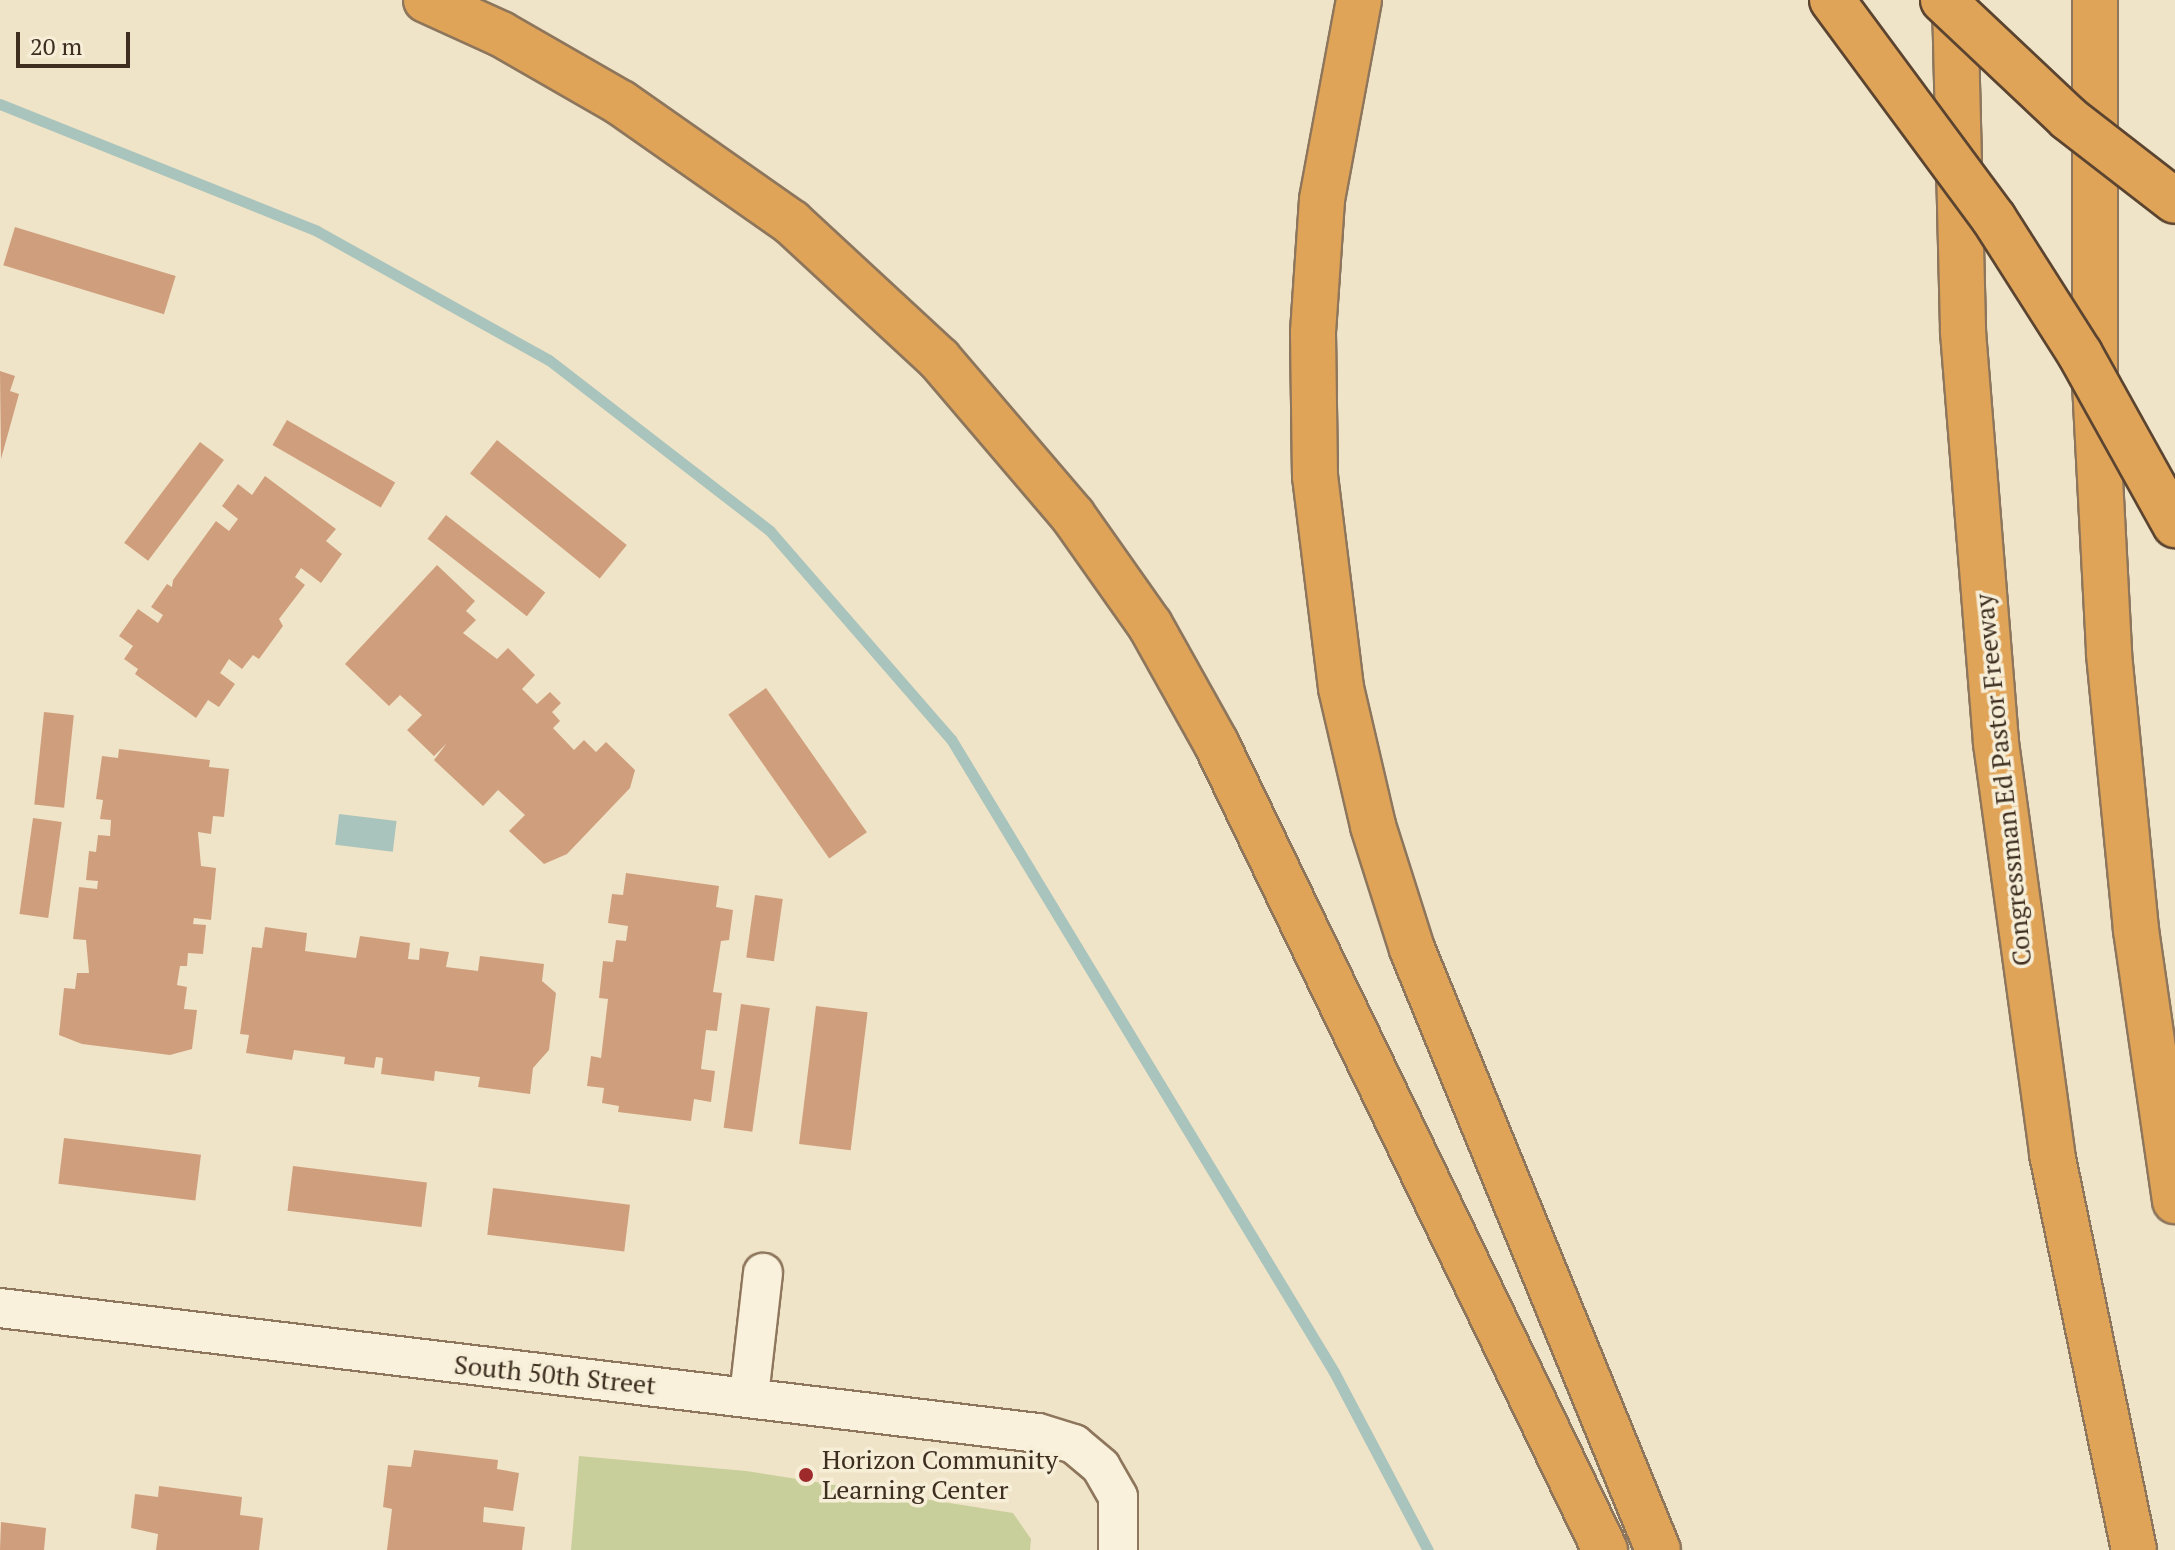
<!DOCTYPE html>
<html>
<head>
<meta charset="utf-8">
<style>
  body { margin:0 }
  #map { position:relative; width:2175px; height:1550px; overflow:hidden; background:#f0e4c8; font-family:"PT Serif",serif }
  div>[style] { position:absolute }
  .green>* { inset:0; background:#c9cf9b }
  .water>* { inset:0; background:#a9c4bc; transform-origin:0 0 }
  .stream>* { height:11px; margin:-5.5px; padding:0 5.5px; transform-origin:5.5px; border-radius:5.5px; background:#a9c4bc }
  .building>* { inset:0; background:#cf9f7d; transform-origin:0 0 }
  .roads { filter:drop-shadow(2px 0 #8d765c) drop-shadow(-2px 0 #8d765c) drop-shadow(0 2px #8d765c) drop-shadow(0 -2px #8d765c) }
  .minor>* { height:38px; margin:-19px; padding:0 19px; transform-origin:19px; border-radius:19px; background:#faf1dc }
  .highway>* { height:44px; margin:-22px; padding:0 22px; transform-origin:22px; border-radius:22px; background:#e0a458 }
  .bridges { filter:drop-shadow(2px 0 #5b4430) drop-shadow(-2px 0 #5b4430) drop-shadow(0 2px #5b4430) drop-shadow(0 -2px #5b4430) }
  .highway-bridge>* { height:44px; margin:-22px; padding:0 22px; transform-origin:22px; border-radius:22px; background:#e0a458 }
  .dots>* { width:22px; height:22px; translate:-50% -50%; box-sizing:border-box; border:4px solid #f7eed8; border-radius:50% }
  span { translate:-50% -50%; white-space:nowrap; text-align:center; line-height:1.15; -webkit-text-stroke:7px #f7eed8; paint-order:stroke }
  .street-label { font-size:26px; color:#3d2e20 }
  .poi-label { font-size:26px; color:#3d2e20 }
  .left { translate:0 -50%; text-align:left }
  .scale { position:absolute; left:16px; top:32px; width:114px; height:36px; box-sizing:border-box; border:4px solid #3d2e20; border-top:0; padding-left:10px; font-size:24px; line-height:28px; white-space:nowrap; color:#3d2e20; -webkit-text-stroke:6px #f7eed8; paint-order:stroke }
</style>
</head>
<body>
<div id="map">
  <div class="green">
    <div style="clip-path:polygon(579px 1456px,746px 1471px,1013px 1513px,1031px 1539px,1030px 1550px,571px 1550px)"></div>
  </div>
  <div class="water">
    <div style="left:339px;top:814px;width:58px;height:31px;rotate:7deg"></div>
  </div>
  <div class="stream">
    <div style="left:0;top:104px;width:341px;rotate:21.8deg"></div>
    <div style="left:317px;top:231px;width:265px;rotate:29.1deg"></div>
    <div style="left:549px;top:360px;width:279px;rotate:37.7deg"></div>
    <div style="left:770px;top:531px;width:276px;rotate:49deg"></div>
    <div style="left:951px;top:739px;width:740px;rotate:58.82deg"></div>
    <div style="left:1334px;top:1372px;width:201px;rotate:62.2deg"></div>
  </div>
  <div class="building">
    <div style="left:15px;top:227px;width:168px;height:40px;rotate:17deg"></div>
    <div style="clip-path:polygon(0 371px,15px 376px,10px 391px,19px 394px,1px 459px)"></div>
    <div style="left:287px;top:420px;width:125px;height:29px;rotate:30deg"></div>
    <div style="left:497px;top:440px;width:167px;height:43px;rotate:39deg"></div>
    <div style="left:200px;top:442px;width:30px;height:126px;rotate:37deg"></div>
    <div style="clip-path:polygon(265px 476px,336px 529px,326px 541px,342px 554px,321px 583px,301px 568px,295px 577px,305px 585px,279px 619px,283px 626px,259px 659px,253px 655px,242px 669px,229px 659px,220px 673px,235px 684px,219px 707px,208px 700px,196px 718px,135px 674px,138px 669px,124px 659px,133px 646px,119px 636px,138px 609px,158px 623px,163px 615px,151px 607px,167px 584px,172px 587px,173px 580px,216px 521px,229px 531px,238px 519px,222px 506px,238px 484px,252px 495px)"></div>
    <div style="left:446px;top:515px;width:126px;height:30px;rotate:38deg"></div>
    <div style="clip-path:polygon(437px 565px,475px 601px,466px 611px,476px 620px,463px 633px,497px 659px,508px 648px,535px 675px,522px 689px,537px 704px,550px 692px,561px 703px,552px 712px,560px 721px,553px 728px,574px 750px,584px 740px,596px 752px,606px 742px,635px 770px,630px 788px,567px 854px,544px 864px,509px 831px,525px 815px,498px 790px,483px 806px,434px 760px,447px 743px,434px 756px,407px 730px,422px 715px,400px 695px,389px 706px,345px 664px)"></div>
    <div style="left:766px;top:688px;width:176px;height:46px;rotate:55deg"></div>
    <div style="left:44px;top:712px;width:30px;height:93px;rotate:6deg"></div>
    <div style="clip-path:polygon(119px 749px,210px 760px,209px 767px,229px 769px,224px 817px,213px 816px,211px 834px,198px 832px,201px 866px,216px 868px,211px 920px,194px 918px,193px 924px,206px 925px,203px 954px,188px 953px,187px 966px,180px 966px,177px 985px,187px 987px,184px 1009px,197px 1010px,192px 1049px,170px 1055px,82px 1044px,59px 1035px,64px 988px,75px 989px,77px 973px,89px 973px,86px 940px,73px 939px,79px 887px,97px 889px,98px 881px,86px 880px,89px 851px,96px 852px,98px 835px,110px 836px,111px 820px,100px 819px,103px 800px,96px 799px,102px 756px,118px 758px)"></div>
    <div style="left:33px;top:818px;width:29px;height:97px;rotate:8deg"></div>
    <div style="clip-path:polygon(626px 873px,719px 886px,716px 907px,733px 910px,729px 940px,721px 941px,713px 992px,722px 993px,717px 1031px,706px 1030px,701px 1069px,715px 1071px,711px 1102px,694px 1099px,691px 1121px,618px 1112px,619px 1106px,602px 1103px,604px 1088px,587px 1086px,591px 1056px,601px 1058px,608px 999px,599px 998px,603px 961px,613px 962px,616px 940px,626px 941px,628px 926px,608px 923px,612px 894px,623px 895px)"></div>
    <div style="left:755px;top:895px;width:28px;height:63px;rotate:8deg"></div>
    <div style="clip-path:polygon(265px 927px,307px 933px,305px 951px,356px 958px,360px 936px,410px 943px,408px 959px,419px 960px,420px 948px,449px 952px,446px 967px,478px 971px,480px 956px,544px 964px,542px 981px,556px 993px,549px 1050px,533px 1068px,530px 1094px,478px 1087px,480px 1077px,435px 1071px,434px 1081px,381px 1074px,383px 1058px,376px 1057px,374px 1068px,344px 1064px,345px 1057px,294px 1050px,292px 1060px,246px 1053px,249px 1035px,240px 1034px,252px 947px,262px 948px)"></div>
    <div style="left:741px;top:1004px;width:29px;height:125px;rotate:8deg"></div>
    <div style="left:816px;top:1006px;width:52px;height:139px;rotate:7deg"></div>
    <div style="left:64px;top:1138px;width:138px;height:46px;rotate:7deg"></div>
    <div style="left:293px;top:1166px;width:135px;height:45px;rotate:7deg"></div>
    <div style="left:493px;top:1188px;width:138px;height:47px;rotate:7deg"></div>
    <div style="clip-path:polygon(414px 1450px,498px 1460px,497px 1469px,519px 1473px,513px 1511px,484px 1507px,483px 1522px,525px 1527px,522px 1550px,387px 1550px,392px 1509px,383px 1507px,388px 1465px,411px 1467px)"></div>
    <div style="clip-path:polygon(159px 1486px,242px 1497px,240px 1515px,263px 1518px,259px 1550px,156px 1550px,158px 1534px,131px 1528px,135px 1494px,158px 1497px)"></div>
    <div style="clip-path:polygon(1px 1522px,46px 1528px,44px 1550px,0 1550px)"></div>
  </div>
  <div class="roads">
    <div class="minor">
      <div style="left:0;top:1308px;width:1045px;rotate:6.87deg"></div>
      <div style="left:1038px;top:1433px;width:38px;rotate:17deg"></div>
      <div style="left:1074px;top:1444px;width:35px;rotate:40deg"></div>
      <div style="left:1101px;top:1467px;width:34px;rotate:60deg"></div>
      <div style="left:1118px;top:1497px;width:53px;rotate:90deg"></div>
      <div style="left:749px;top:1396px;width:124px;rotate:-83.5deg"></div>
    </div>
    <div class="highway">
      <div style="left:426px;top:0;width:82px;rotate:24.4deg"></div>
      <div style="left:501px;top:34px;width:138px;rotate:29.9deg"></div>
      <div style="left:621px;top:103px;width:208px;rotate:35deg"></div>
      <div style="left:791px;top:222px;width:202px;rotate:42.8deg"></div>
      <div style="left:939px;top:359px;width:206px;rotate:49.5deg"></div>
      <div style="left:1073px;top:516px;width:133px;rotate:54.8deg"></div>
      <div style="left:1150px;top:625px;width:135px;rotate:60.8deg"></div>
      <div style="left:1216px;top:743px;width:896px;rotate:64.26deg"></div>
      <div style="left:1359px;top:0;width:203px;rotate:100.5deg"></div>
      <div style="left:1322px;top:200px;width:133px;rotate:93.9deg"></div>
      <div style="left:1313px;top:333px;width:143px;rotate:89.2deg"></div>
      <div style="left:1315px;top:476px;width:214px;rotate:83deg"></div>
      <div style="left:1341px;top:688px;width:142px;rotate:76.9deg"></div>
      <div style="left:1373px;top:826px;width:129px;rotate:72.4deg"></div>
      <div style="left:1412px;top:949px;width:649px;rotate:67.74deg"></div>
      <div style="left:1955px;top:0;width:332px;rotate:88.6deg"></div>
      <div style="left:1963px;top:332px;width:412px;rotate:85.4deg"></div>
      <div style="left:1996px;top:743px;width:415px;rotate:82.2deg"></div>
      <div style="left:2052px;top:1154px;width:404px;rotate:78.3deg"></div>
      <div style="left:2095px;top:0;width:383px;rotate:90deg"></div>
      <div style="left:2095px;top:383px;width:271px;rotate:87deg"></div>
      <div style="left:2109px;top:654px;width:277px;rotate:84.4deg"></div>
      <div style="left:2136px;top:930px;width:274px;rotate:81.8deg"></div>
    </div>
  </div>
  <div class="bridges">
    <div class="highway-bridge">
      <div style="left:1832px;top:0;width:272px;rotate:53.5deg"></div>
      <div style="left:1994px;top:219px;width:160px;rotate:57.5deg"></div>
      <div style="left:2080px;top:354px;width:196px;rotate:60.9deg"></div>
      <div style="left:1943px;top:0;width:172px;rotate:43.3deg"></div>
      <div style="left:2068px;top:118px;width:135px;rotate:37.8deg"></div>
    </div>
  </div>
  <div class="dots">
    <div style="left:806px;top:1475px;background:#9e2a2b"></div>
  </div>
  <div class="street-label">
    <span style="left:2003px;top:780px;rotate:-96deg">Congressman Ed Pastor Freeway</span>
    <span style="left:555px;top:1375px;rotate:6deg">South 50th Street</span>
  </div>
  <div class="poi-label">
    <span class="left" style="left:822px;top:1475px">Horizon Community<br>Learning Center</span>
  </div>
  <div class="scale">20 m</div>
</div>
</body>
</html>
